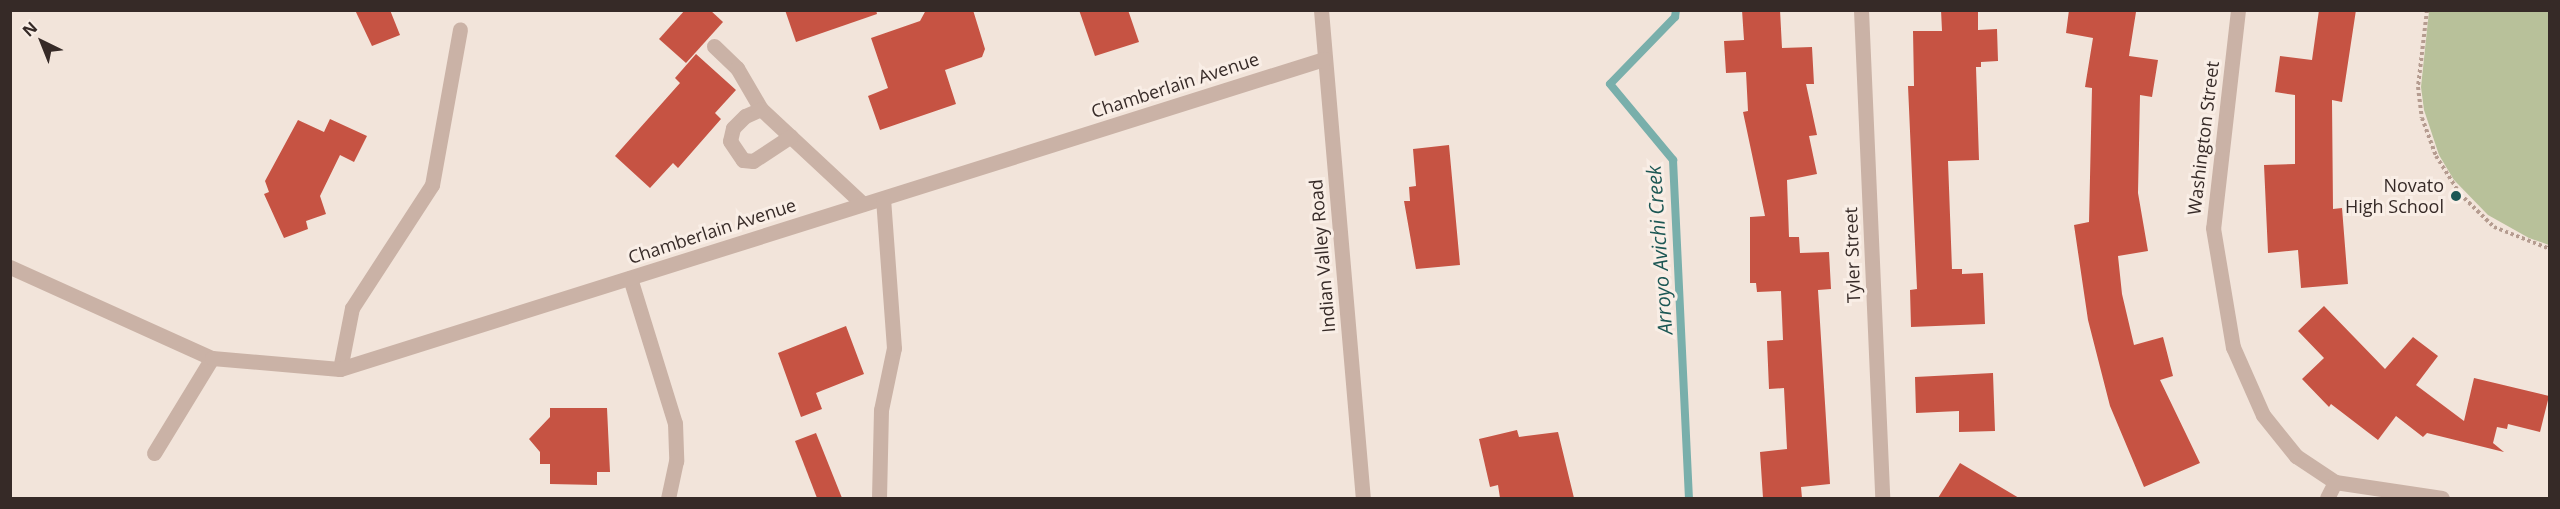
<!DOCTYPE html>
<html>
<head>
<meta charset="utf-8">
<style>
  body { margin:0 }
  #map { position:relative; width:2560px; height:509px; overflow:hidden; background:#f2e4da; font-family:"Open Sans",sans-serif }
  div>[style] { position:absolute }
  .green>* { inset:0; background:#b8c19a }
  .stream>* { height:8px; margin:-4px; padding:0 4px; transform-origin:4px; border-radius:4px; background:#79afab }
  .building>* { inset:0; background:#c65343 }
  .path>* { height:4px; margin-top:-2px; transform-origin:0; background:repeating-linear-gradient(90deg,#b59c90 0 3px,transparent 0 6px) }
  .minor>* { height:15px; margin:-7.5px; padding:0 7.5px; transform-origin:7.5px; border-radius:7.5px; background:#cab2a6 }
  .dots>* { width:16px; height:16px; translate:-50% -50%; box-sizing:border-box; border:3px solid #f9eee6; border-radius:50% }
  span { translate:-50% -50%; white-space:nowrap; text-align:center; line-height:1.15; -webkit-text-stroke:6px #f9eee6; paint-order:stroke }
  .street-label { font-size:18px; color:#362a27 }
  .poi-label { font-size:18px; color:#362a27 }
  .right { translate:-100% -50%; text-align:right }
  .water-label { font-size:20px; color:#1c5754; font-style:italic }
  .frame { position:absolute; inset:0; border:12px solid #362a27; pointer-events:none }
  .north { position:absolute; left:12px; top:12px; width:60px; height:60px; -webkit-text-stroke:4px #f9eee6; paint-order:stroke; rotate:317deg; font-size:16px; font-weight:700; line-height:24px; text-align:center; color:#362a27 }
  .north::after { content:''; display:block; margin:auto; width:21px; height:27px; background:#362a27; clip-path:polygon(50% 0,100% 100%,50% 72%,0 100%) }
</style>
</head>
<body>
<div id="map">
  <div class="green">
    <div style="clip-path:polygon(2429px 11px,2549px 11px,2549px 245px,2529px 238px,2488px 215px,2454px 180px,2439px 155px,2424px 110px,2421px 87px)"></div>
  </div>
  <div class="stream">
    <div style="left:1676px;top:10px;width:7px;rotate:98deg"></div>
    <div style="left:1675px;top:17px;width:93px;rotate:134.1deg"></div>
    <div style="left:1610px;top:84px;width:99px;rotate:50.3deg"></div>
    <div style="left:1673px;top:160px;width:338px;rotate:87.3deg"></div>
  </div>
  <div class="building">
    <div style="clip-path:polygon(355px 10px,390px 10px,400px 35px,372px 46px)"></div>
    <div style="clip-path:polygon(685px 10px,710px 10px,723px 22px,686px 63px,659px 39px)"></div>
    <div style="clip-path:polygon(785px 10px,876px 10px,877px 14px,796px 42px)"></div>
    <div style="clip-path:polygon(926px 10px,973px 10px,985px 49px,982px 57px,945px 70px,956px 104px,880px 130px,868px 96px,888px 88px,871px 38px,920px 21px)"></div>
    <div style="clip-path:polygon(1079px 10px,1128px 10px,1139px 42px,1095px 56px)"></div>
    <div style="clip-path:polygon(1742px 10px,1780px 10px,1782px 48px,1812px 47px,1814px 84px,1806px 84px,1817px 135px,1809px 136px,1817px 174px,1787px 180px,1789px 237px,1799px 237px,1800px 253px,1829px 252px,1831px 289px,1818px 290px,1830px 484px,1801px 487px,1802px 498px,1763px 498px,1760px 452px,1787px 449px,1784px 388px,1769px 389px,1767px 341px,1783px 340px,1781px 291px,1757px 292px,1756px 283px,1750px 283px,1750px 217px,1765px 216px,1743px 112px,1748px 111px,1746px 72px,1726px 73px,1724px 41px,1744px 40px)"></div>
    <div style="clip-path:polygon(1941px 10px,1978px 10px,1978px 30px,1997px 29px,1998px 61px,1981px 62px,1981px 67px,1976px 67px,1979px 160px,1948px 161px,1952px 269px,1962px 269px,1962px 274px,1983px 273px,1985px 324px,1911px 327px,1910px 290px,1917px 289px,1908px 86px,1914px 86px,1913px 31px,1942px 31px)"></div>
    <div style="clip-path:polygon(2069px 10px,2136px 12px,2129px 56px,2158px 60px,2152px 97px,2140px 95px,2138px 193px,2148px 251px,2118px 256px,2122px 294px,2134px 345px,2163px 337px,2173px 376px,2160px 380px,2200px 463px,2144px 487px,2110px 406px,2088px 320px,2074px 225px,2089px 222px,2092px 88px,2085px 87px,2093px 38px,2066px 33px)"></div>
    <div style="clip-path:polygon(2319px 10px,2356px 10px,2342px 102px,2332px 100px,2333px 209px,2342px 208px,2348px 284px,2301px 288px,2298px 250px,2268px 253px,2264px 165px,2295px 164px,2295px 95px,2275px 92px,2280px 56px,2312px 60px)"></div>
    <div style="clip-path:polygon(696px 54px,736px 90px,715px 113px,721px 119px,678px 168px,673px 163px,650px 188px,615px 156px,680px 83px,675px 78px)"></div>
    <div style="clip-path:polygon(330px 119px,367px 136px,354px 162px,340px 155px,320px 196px,326px 214px,306px 221px,308px 229px,284px 238px,264px 194px,269px 192px,265px 181px,298px 120px,324px 132px)"></div>
    <div style="clip-path:polygon(1449px 145px,1460px 265px,1416px 269px,1404px 201px,1410px 201px,1409px 187px,1416px 186px,1413px 149px)"></div>
    <div style="clip-path:polygon(2324px 306px,2385px 369px,2413px 337px,2438px 356px,2416px 385px,2464px 421px,2474px 378px,2549px 396px,2540px 432px,2508px 424px,2507px 429px,2497px 427px,2493px 443px,2504px 452px,2427px 433px,2423px 437px,2396px 416px,2378px 440px,2331px 404px,2329px 407px,2302px 379px,2324px 358px,2298px 331px)"></div>
    <div style="clip-path:polygon(846px 326px,864px 374px,816px 393px,822px 409px,801px 417px,778px 353px)"></div>
    <div style="clip-path:polygon(1993px 373px,1995px 431px,1959px 432px,1959px 411px,1916px 413px,1915px 377px)"></div>
    <div style="clip-path:polygon(550px 408px,607px 408px,610px 472px,597px 472px,597px 485px,550px 484px,550px 464px,540px 464px,540px 452px,529px 439px,550px 417px)"></div>
    <div style="clip-path:polygon(1517px 430px,1519px 437px,1558px 432px,1574px 498px,1500px 498px,1498px 485px,1490px 487px,1479px 439px)"></div>
    <div style="clip-path:polygon(816px 433px,842px 498px,817px 498px,795px 441px)"></div>
    <div style="clip-path:polygon(1960px 463px,2019px 498px,1938px 498px)"></div>
  </div>
  <div class="path">
    <div style="left:2427px;top:10px;width:78px;rotate:96.7deg"></div>
    <div style="left:2418px;top:87px;width:31px;rotate:83deg"></div>
    <div style="left:2422px;top:118px;width:40px;rotate:69.8deg"></div>
    <div style="left:2436px;top:156px;width:45px;rotate:57.7deg"></div>
    <div style="left:2460px;top:194px;width:47px;rotate:44.1deg"></div>
    <div style="left:2494px;top:227px;width:60px;rotate:21.4deg"></div>
  </div>
  <div class="minor">
    <div style="left:1321px;top:10px;width:490px;rotate:85.1deg"></div>
    <div style="left:1861px;top:10px;width:488px;rotate:87.5deg"></div>
    <div style="left:2238px;top:10px;width:219px;rotate:96.5deg"></div>
    <div style="left:2213px;top:228px;width:121px;rotate:80.5deg"></div>
    <div style="left:2233px;top:347px;width:74px;rotate:66.2deg"></div>
    <div style="left:2263px;top:415px;width:53px;rotate:51.2deg"></div>
    <div style="left:2296px;top:456px;width:47px;rotate:33.7deg"></div>
    <div style="left:2335px;top:482px;width:108px;rotate:8.5deg"></div>
    <div style="left:714px;top:46px;width:32px;rotate:44deg"></div>
    <div style="left:737px;top:68px;width:48px;rotate:59.7deg"></div>
    <div style="left:761px;top:109px;width:139px;rotate:43deg"></div>
    <div style="left:761px;top:109px;width:17px;rotate:156deg"></div>
    <div style="left:745px;top:116px;width:17px;rotate:135deg"></div>
    <div style="left:733px;top:128px;width:13px;rotate:103deg"></div>
    <div style="left:730px;top:141px;width:23px;rotate:56deg"></div>
    <div style="left:743px;top:160px;width:10px;rotate:6deg"></div>
    <div style="left:753px;top:161px;width:45px;rotate:-33.3deg"></div>
    <div style="left:10px;top:267px;width:222px;rotate:24.3deg"></div>
    <div style="left:630px;top:278px;width:152px;rotate:72.8deg"></div>
    <div style="left:675px;top:423px;width:38px;rotate:88deg"></div>
    <div style="left:676px;top:461px;width:38px;rotate:102deg"></div>
    <div style="left:340px;top:369px;width:62px;rotate:-78.9deg"></div>
    <div style="left:352px;top:308px;width:147px;rotate:-57deg"></div>
    <div style="left:432px;top:185px;width:158px;rotate:-79.8deg"></div>
    <div style="left:154px;top:453px;width:111px;rotate:-58.6deg"></div>
    <div style="left:212px;top:358px;width:128px;rotate:4.9deg"></div>
    <div style="left:340px;top:369px;width:1032px;rotate:-17.49deg"></div>
    <div style="left:879px;top:498px;width:88px;rotate:-88.7deg"></div>
    <div style="left:881px;top:410px;width:63px;rotate:-78.2deg"></div>
    <div style="left:894px;top:348px;width:150px;rotate:-94.2deg"></div>
    <div style="left:2327px;top:498px;width:18px;rotate:-63deg"></div>
  </div>
  <div class="dots">
    <div style="left:2456px;top:196px;background:#1c5754"></div>
  </div>
  <div class="street-label">
    <span style="left:1175px;top:85px;rotate:-18deg">Chamberlain Avenue</span>
    <span style="left:2203px;top:138px;rotate:-83deg">Washington Street</span>
    <span style="left:712px;top:231px;rotate:-18deg">Chamberlain Avenue</span>
    <span style="left:1852px;top:255px;rotate:-92deg">Tyler Street</span>
    <span style="left:1322px;top:256px;rotate:-95deg">Indian Valley Road</span>
  </div>
  <div class="poi-label">
    <span class="right" style="left:2444px;top:196px">Novato<br>High School</span>
  </div>
  <div class="water-label">
    <span style="left:1659px;top:250px;rotate:-94deg">Arroyo Avichi Creek</span>
  </div>
  <div class="frame"></div>
  <div class="north">N</div>
</div>
</body>
</html>
